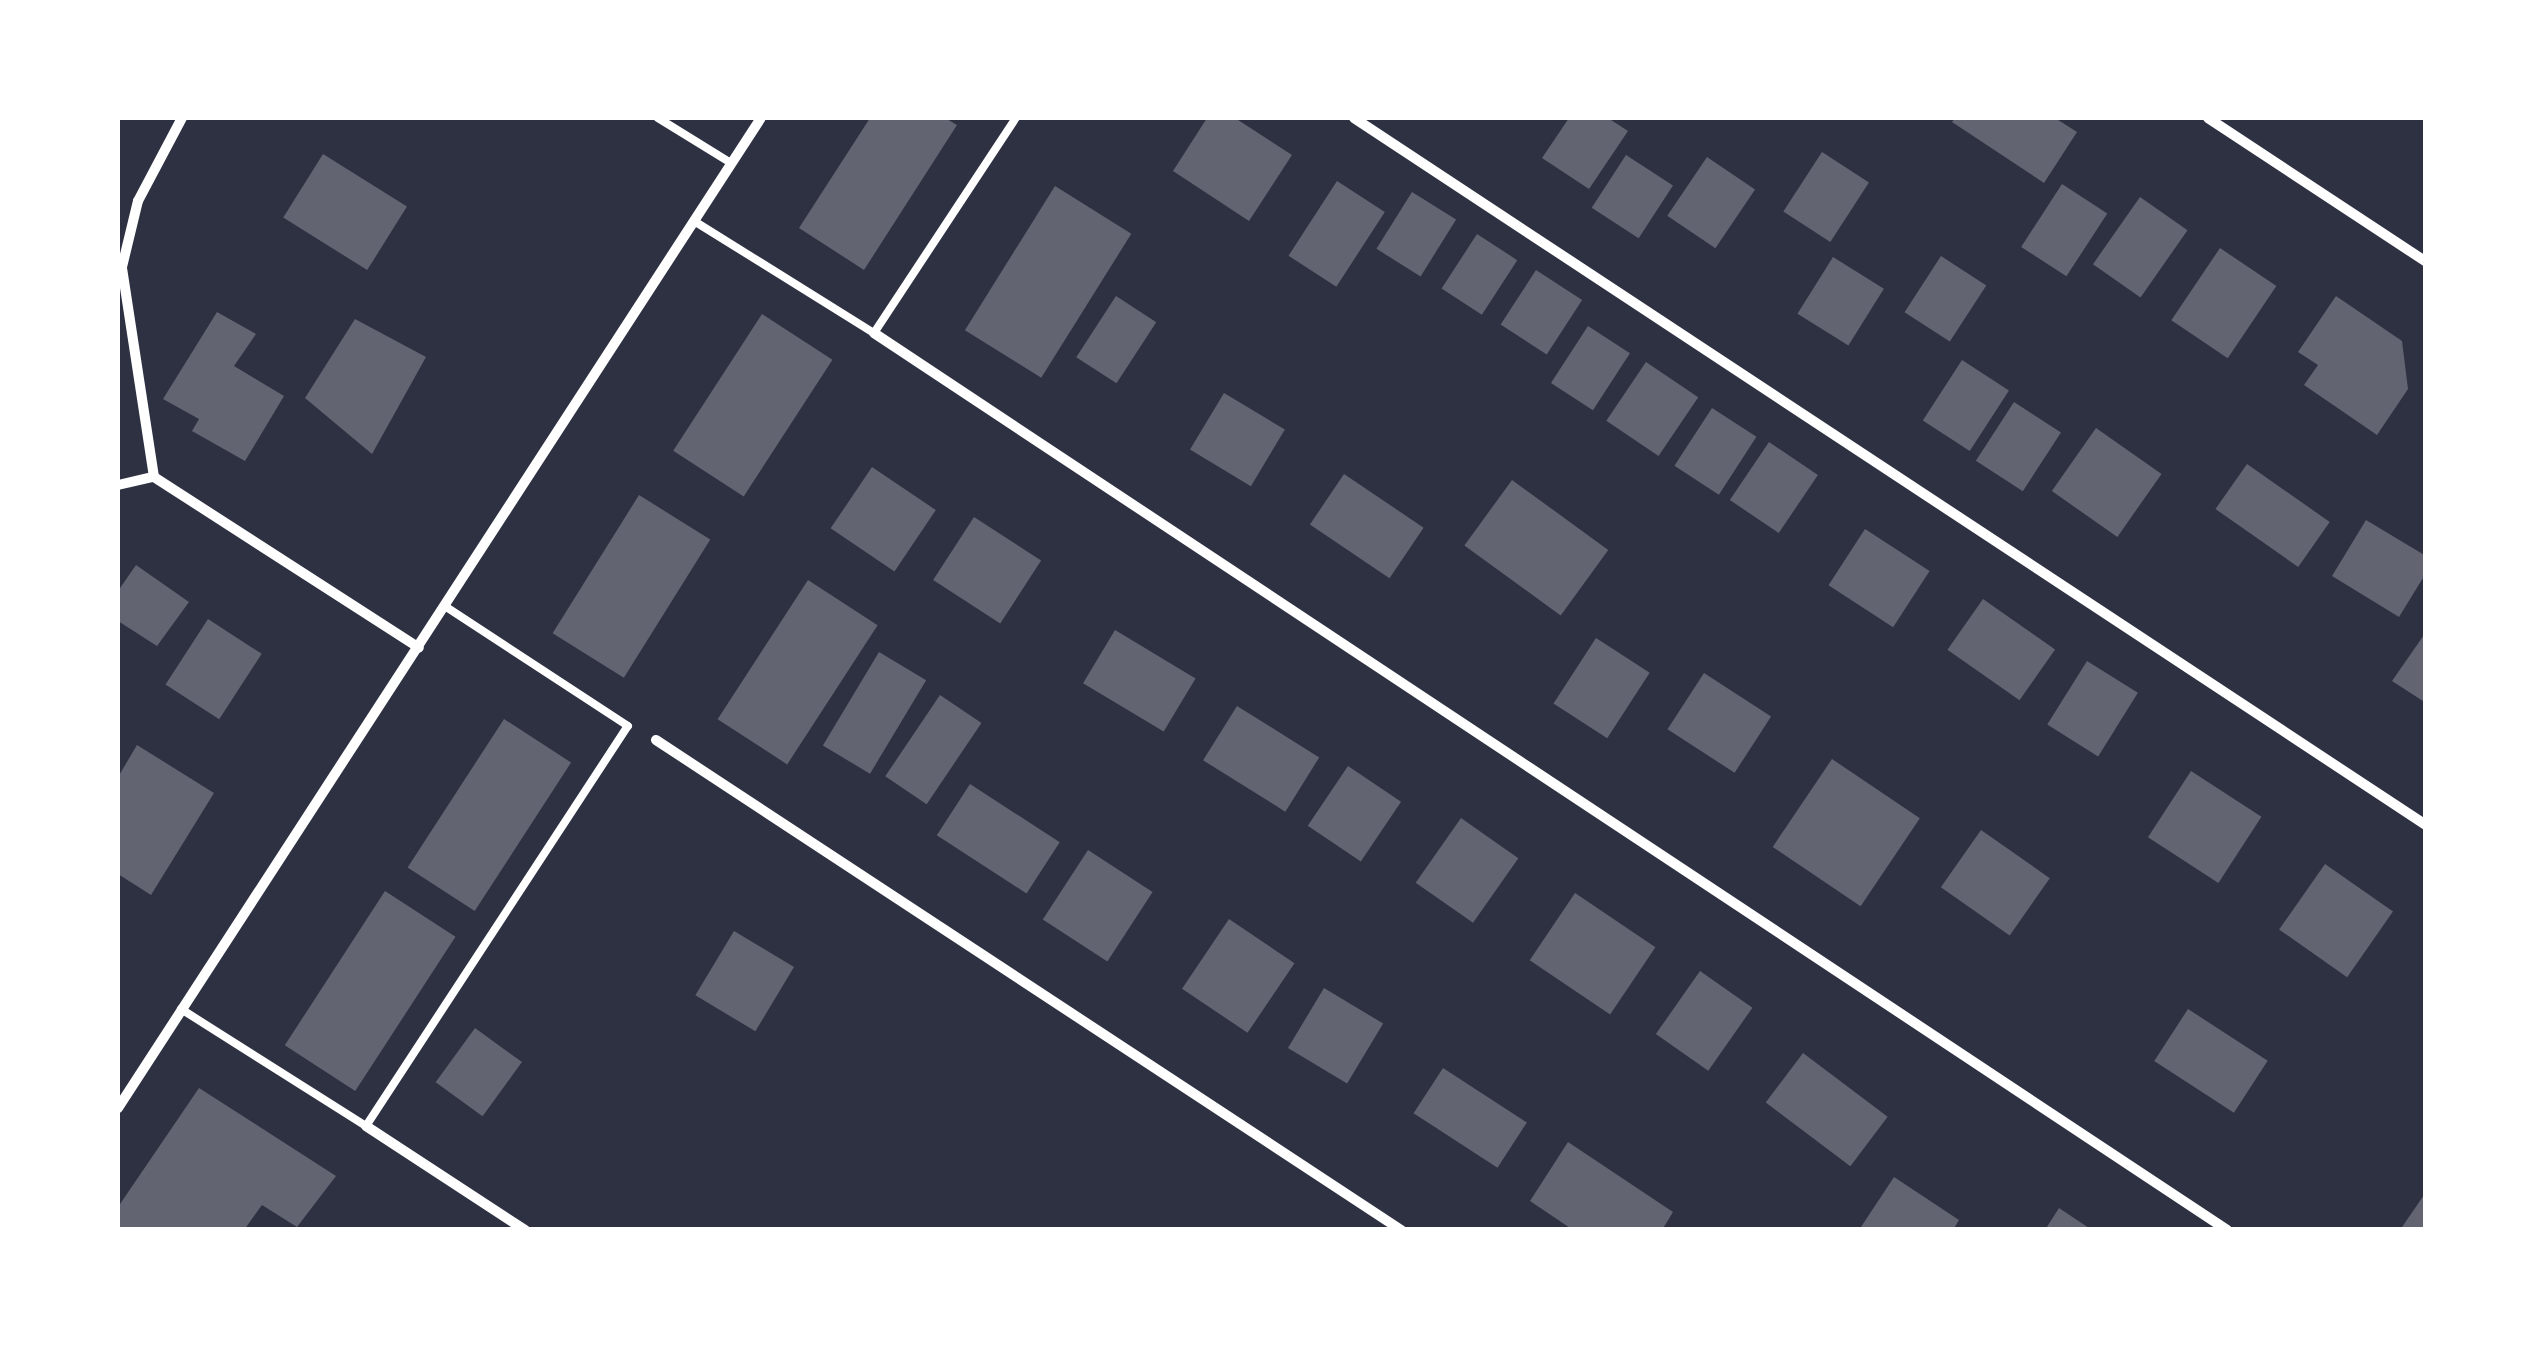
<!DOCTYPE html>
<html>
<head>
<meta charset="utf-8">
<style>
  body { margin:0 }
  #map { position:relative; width:2543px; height:1347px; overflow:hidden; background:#2d3142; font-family:Mulish,sans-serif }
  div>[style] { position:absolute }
  .building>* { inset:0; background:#626471; transform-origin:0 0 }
  .service>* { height:8px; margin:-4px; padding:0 4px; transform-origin:4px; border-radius:4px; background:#fff }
  .minor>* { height:10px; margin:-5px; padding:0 5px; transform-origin:5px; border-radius:5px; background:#fff }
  span { translate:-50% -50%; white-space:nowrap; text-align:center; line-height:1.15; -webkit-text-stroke:9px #fff; paint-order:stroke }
  .frame { position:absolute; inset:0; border:120px solid #fff; pointer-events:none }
</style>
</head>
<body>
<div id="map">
  <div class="building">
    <div style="clip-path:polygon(870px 118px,945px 118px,957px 125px,864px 270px,799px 228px)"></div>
    <div style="clip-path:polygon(1207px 118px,1235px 118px,1292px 155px,1249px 221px,1173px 171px)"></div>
    <div style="clip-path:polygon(1569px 118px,1608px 118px,1628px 131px,1589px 189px,1542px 158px)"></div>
    <div style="clip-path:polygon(1955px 118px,2055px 118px,2077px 132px,2044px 183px,1952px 122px)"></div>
    <div style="left:1822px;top:152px;width:56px;height:71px;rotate:33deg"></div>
    <div style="left:323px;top:154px;width:99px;height:75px;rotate:32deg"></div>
    <div style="left:1626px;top:155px;width:56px;height:63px;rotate:33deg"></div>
    <div style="left:1707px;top:157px;width:58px;height:71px;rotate:34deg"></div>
    <div style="left:1337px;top:181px;width:57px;height:89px;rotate:33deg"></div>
    <div style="left:2062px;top:184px;width:54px;height:75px;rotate:33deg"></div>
    <div style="left:1055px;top:186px;width:90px;height:170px;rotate:32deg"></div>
    <div style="left:1412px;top:192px;width:52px;height:67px;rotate:32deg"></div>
    <div style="left:2140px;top:197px;width:58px;height:82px;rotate:35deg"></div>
    <div style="left:1477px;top:234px;width:48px;height:65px;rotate:33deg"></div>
    <div style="left:2220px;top:248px;width:68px;height:87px;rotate:34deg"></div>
    <div style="left:1941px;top:256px;width:54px;height:67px;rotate:33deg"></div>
    <div style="left:1833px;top:257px;width:60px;height:67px;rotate:32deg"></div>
    <div style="left:1536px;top:270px;width:55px;height:65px;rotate:33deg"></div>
    <div style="left:1116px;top:296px;width:48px;height:73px;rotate:33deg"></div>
    <div style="clip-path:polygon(2336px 296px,2402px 341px,2408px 389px,2377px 435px,2304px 385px,2318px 365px,2298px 352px)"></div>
    <div style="clip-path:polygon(217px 312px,256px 334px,234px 366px,284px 396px,245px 461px,192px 431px,199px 419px,163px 399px)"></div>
    <div style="left:762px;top:314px;width:84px;height:163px;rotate:33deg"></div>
    <div style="clip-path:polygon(355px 319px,426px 357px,372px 454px,305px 398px)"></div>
    <div style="left:1588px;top:326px;width:50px;height:68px;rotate:33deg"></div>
    <div style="left:1962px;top:360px;width:56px;height:72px;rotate:33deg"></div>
    <div style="left:1646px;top:362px;width:63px;height:71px;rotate:34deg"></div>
    <div style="left:1224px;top:393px;width:71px;height:66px;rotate:31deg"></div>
    <div style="left:2014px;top:402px;width:56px;height:70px;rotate:33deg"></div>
    <div style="left:1712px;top:408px;width:53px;height:69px;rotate:33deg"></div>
    <div style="left:2096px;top:428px;width:80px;height:77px;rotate:35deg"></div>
    <div style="left:1769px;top:442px;width:59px;height:70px;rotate:34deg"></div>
    <div style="left:2247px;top:464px;width:101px;height:55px;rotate:35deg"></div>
    <div style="left:872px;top:467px;width:77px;height:74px;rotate:34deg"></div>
    <div style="left:1344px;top:474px;width:96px;height:61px;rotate:34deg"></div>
    <div style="left:1512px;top:480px;width:119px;height:81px;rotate:36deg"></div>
    <div style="left:639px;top:495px;width:84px;height:163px;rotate:32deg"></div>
    <div style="left:974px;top:517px;width:80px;height:75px;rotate:33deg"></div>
    <div style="clip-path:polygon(2366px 520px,2426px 556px,2426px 573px,2399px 617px,2332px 576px)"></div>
    <div style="left:1865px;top:529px;width:77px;height:67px;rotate:33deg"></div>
    <div style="clip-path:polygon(136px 565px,189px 602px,157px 646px,118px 621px,118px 591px)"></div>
    <div style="left:808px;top:580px;width:83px;height:166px;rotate:33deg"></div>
    <div style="left:1983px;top:599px;width:88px;height:62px;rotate:35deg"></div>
    <div style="left:208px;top:619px;width:64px;height:78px;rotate:33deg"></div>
    <div style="left:1115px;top:630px;width:94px;height:62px;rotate:31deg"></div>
    <div style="clip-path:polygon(2426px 632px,2426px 703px,2392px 681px)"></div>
    <div style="left:1596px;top:638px;width:64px;height:78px;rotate:33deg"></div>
    <div style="left:879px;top:652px;width:55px;height:109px;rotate:31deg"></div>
    <div style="left:2087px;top:661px;width:60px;height:75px;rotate:32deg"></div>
    <div style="left:1704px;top:673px;width:80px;height:67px;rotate:33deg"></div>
    <div style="left:940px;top:695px;width:50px;height:98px;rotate:34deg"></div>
    <div style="left:1237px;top:706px;width:97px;height:64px;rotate:32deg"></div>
    <div style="left:504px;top:719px;width:80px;height:177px;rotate:33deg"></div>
    <div style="clip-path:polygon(137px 745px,214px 793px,151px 895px,118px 874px,118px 777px)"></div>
    <div style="left:1832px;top:759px;width:106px;height:106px;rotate:34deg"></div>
    <div style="left:1348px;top:766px;width:64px;height:72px;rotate:34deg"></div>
    <div style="left:2191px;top:771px;width:84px;height:79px;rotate:33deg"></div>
    <div style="left:970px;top:784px;width:107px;height:61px;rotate:33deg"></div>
    <div style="left:1461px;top:818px;width:70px;height:79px;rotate:35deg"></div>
    <div style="left:1981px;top:830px;width:84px;height:70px;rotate:35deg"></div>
    <div style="left:1088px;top:850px;width:77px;height:83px;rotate:33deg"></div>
    <div style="left:2325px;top:864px;width:83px;height:80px;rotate:35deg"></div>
    <div style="left:385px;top:891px;width:84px;height:184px;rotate:33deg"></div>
    <div style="left:1575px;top:893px;width:97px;height:81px;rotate:34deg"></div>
    <div style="left:1229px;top:919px;width:79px;height:84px;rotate:34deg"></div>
    <div style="left:734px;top:931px;width:70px;height:75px;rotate:31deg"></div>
    <div style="left:1700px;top:971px;width:64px;height:77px;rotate:35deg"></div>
    <div style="left:1324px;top:988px;width:69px;height:70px;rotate:31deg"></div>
    <div style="left:2188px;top:1009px;width:95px;height:62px;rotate:33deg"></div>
    <div style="left:475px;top:1028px;width:58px;height:67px;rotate:36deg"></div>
    <div style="left:1803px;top:1053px;width:106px;height:62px;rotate:37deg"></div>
    <div style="left:1443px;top:1068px;width:100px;height:54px;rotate:33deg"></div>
    <div style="clip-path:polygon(199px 1088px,336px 1176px,297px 1227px,262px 1205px,244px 1230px,118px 1230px,118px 1207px)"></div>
    <div style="clip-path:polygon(1568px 1142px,1673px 1212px,1662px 1230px,1573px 1230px,1530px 1201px)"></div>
    <div style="clip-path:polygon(1894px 1177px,1959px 1220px,1953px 1230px,1859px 1230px)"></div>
    <div style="clip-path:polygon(2426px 1192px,2426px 1230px,2400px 1230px)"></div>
    <div style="clip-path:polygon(2059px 1208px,2092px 1230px,2045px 1230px)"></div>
  </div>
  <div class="service">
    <div style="left:658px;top:118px;width:86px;rotate:31.7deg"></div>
    <div style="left:694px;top:221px;width:212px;rotate:31.9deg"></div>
    <div style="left:874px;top:333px;width:258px;rotate:-56.6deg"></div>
    <div style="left:181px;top:1009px;width:219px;rotate:32.3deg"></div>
    <div style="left:366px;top:1126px;width:478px;rotate:-56.8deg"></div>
    <div style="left:628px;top:726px;width:217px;rotate:-146.8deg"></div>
  </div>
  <div class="minor">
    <div style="left:1354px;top:118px;width:1284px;rotate:33.41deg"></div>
    <div style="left:2208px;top:118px;width:261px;rotate:33.4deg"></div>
    <div style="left:874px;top:333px;width:1623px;rotate:33.54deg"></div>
    <div style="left:154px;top:477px;width:212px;rotate:-98.7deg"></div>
    <div style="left:122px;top:267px;width:68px;rotate:-76.4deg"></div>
    <div style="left:138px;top:201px;width:94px;rotate:-62.1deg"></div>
    <div style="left:118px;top:485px;width:37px;rotate:-13deg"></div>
    <div style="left:154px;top:477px;width:315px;rotate:32.8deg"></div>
    <div style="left:656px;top:740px;width:892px;rotate:33.33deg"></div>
    <div style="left:118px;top:1108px;width:1180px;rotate:-57deg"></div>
    <div style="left:366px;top:1126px;width:190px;rotate:33.2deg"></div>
  </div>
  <div class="frame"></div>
</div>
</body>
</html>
